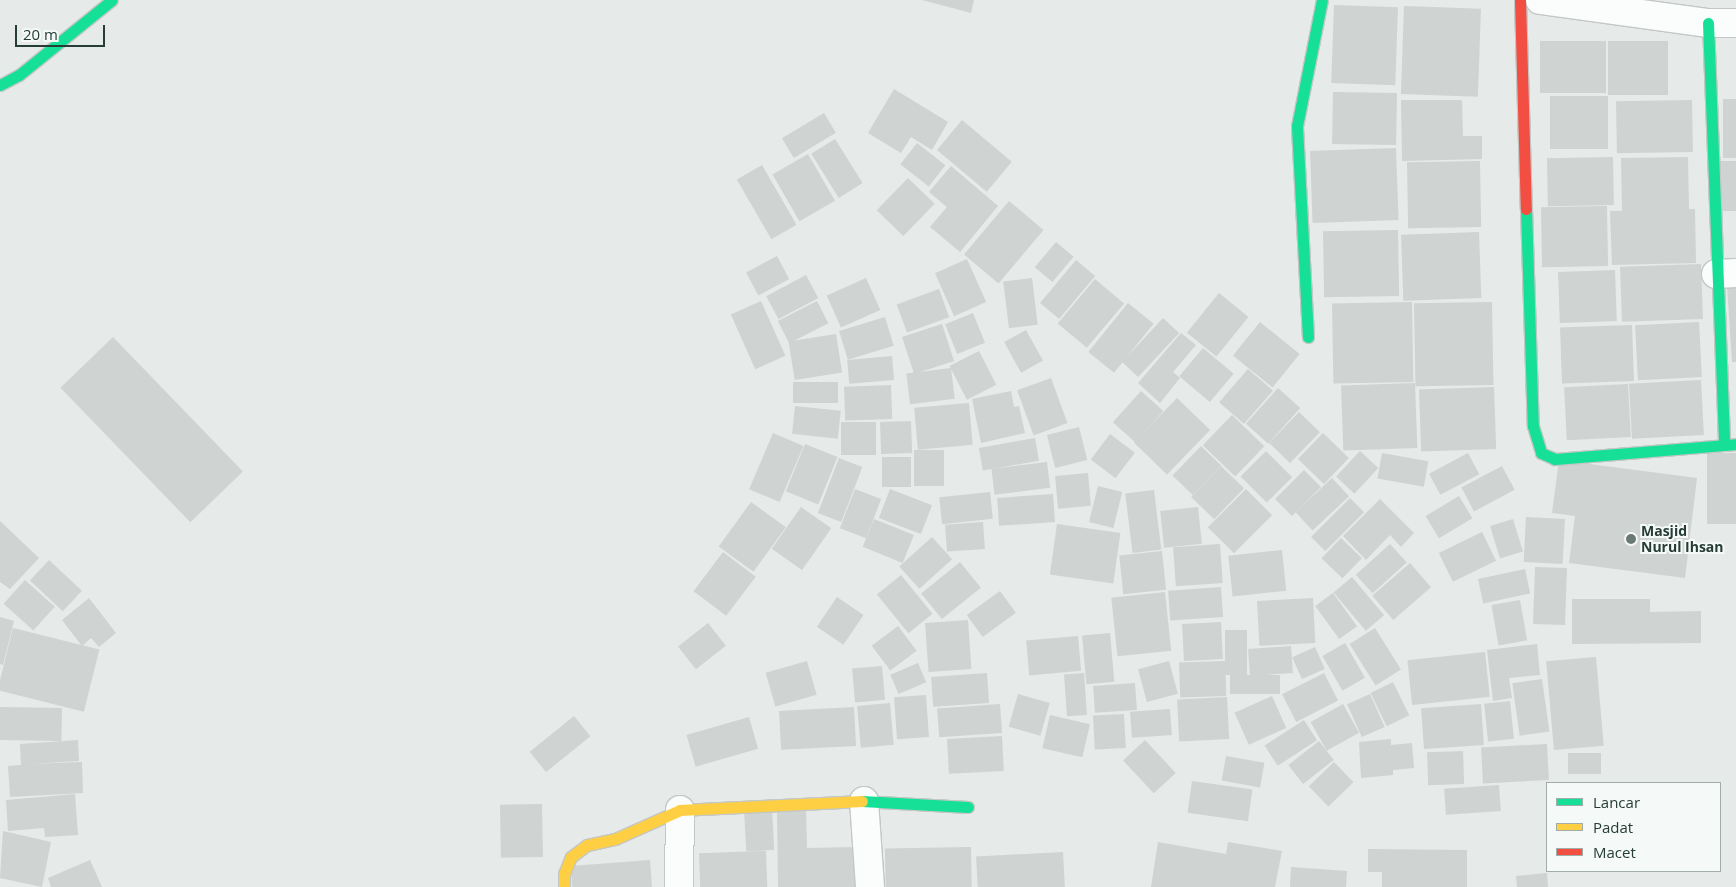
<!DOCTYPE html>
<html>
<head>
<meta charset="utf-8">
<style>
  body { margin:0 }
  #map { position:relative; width:1736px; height:887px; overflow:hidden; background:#e6eae8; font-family:"Open Sans",sans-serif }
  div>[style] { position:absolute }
  .building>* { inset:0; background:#cfd3d1; transform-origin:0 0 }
  .roads { filter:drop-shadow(1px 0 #c3c7c5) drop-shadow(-1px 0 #c3c7c5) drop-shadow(0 1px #c3c7c5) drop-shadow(0 -1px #c3c7c5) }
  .street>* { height:28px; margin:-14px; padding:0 14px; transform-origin:14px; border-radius:14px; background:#fbfcfc }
  .fast>* { height:11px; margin:-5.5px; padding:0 5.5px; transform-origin:5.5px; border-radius:5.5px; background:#16e098 }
  .slow>* { height:11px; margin:-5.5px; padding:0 5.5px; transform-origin:5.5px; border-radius:5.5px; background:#ffcf43 }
  .jam>* { height:11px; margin:-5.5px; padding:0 5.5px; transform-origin:5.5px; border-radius:5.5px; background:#f24e42 }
  .dots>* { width:14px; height:14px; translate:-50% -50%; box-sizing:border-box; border:2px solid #f5f9f7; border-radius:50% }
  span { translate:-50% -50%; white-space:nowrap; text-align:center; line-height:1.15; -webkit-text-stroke:4px #f5f9f7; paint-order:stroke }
  .poi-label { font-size:14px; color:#263c36; font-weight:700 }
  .left { translate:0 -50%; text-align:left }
  .legend { position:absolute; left:1546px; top:782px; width:175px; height:90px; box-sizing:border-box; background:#f5f9f7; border:1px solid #a2adaa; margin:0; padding:6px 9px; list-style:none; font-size:15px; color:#263c36 }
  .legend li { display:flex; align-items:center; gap:10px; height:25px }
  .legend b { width:25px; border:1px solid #a2adaa }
  .scale { position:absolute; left:15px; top:25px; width:90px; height:22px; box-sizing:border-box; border:2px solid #263c36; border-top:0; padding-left:6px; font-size:15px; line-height:18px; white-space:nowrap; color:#263c36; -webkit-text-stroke:4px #f5f9f7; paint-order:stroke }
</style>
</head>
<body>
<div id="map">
  <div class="building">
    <div style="clip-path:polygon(922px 0,974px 0,971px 13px)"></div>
    <div style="left:1334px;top:5px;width:64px;height:78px;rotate:2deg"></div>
    <div style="left:1404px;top:6px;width:77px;height:88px;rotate:2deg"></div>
    <div style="left:1606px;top:41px;width:52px;height:66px;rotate:90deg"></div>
    <div style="left:1668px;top:41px;width:54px;height:60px;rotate:90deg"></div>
    <div style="clip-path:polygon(894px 89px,948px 122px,932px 150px,911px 137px,901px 153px,868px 133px)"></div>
    <div style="left:1333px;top:92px;width:64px;height:52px;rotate:1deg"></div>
    <div style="left:1608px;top:96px;width:53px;height:58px;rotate:90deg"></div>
    <div style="left:1723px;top:99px;width:13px;height:59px"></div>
    <div style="clip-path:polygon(1401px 100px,1462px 100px,1463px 136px,1482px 136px,1482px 159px,1402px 161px)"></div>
    <div style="left:1692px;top:100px;width:52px;height:76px;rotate:89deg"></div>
    <div style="left:824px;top:113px;width:23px;height:49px;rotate:59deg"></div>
    <div style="left:962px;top:120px;width:65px;height:39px;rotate:40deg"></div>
    <div style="left:835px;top:139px;width:52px;height:28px;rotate:58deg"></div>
    <div style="left:917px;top:143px;width:36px;height:27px;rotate:38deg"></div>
    <div style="left:1396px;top:148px;width:72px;height:86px;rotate:88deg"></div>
    <div style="left:808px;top:154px;width:54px;height:41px;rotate:60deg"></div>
    <div style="left:1613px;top:157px;width:48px;height:66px;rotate:89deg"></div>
    <div style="clip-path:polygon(1688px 157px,1689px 209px,1695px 209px,1696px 263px,1612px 265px,1610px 211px,1622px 211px,1621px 158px)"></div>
    <div style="left:1480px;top:161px;width:66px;height:73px;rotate:89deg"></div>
    <div style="left:1717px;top:161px;width:19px;height:50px"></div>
    <div style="left:762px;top:165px;width:69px;height:29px;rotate:60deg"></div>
    <div style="clip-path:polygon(951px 166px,998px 206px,960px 252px,930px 227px,947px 207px,929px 192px)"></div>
    <div style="left:908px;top:178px;width:37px;height:45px;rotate:44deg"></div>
    <div style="left:1009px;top:201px;width:45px;height:70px;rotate:40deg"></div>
    <div style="left:1607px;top:206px;width:60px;height:66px;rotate:89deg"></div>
    <div style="left:1398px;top:230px;width:66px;height:75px;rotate:89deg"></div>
    <div style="left:1479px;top:232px;width:66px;height:78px;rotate:88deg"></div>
    <div style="left:1056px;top:242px;width:23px;height:33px;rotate:40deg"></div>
    <div style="left:777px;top:256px;width:26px;height:35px;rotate:62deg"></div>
    <div style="left:967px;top:259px;width:47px;height:35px;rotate:66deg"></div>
    <div style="left:1076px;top:260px;width:25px;height:56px;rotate:40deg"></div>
    <div style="left:1701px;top:264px;width:55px;height:81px;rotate:88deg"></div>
    <div style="left:1615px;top:270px;width:51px;height:57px;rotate:88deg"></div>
    <div style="left:806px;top:275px;width:26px;height:45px;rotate:62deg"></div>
    <div style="left:866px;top:278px;width:35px;height:43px;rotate:66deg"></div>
    <div style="left:1032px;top:278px;width:47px;height:29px;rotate:83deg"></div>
    <div style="left:1095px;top:279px;width:38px;height:58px;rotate:40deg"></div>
    <div style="clip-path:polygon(1727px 285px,1736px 285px,1736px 362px,1732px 362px)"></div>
    <div style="left:939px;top:289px;width:30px;height:45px;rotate:70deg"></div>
    <div style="left:1219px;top:293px;width:38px;height:51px;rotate:39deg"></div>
    <div style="left:761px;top:301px;width:60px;height:33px;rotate:66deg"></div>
    <div style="left:817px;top:301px;width:25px;height:44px;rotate:63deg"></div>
    <div style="left:1412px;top:302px;width:80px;height:80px;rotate:89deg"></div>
    <div style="left:1492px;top:302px;width:83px;height:78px;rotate:89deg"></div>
    <div style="left:1128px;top:303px;width:33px;height:63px;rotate:39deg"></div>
    <div style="left:973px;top:313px;width:32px;height:30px;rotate:68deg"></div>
    <div style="left:885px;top:317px;width:30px;height:48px;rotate:73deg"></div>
    <div style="left:1163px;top:318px;width:22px;height:60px;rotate:43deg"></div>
    <div style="left:1260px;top:322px;width:51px;height:43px;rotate:39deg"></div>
    <div style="left:1699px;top:322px;width:55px;height:64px;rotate:87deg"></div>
    <div style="left:942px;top:324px;width:39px;height:42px;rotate:72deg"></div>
    <div style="left:1632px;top:325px;width:56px;height:72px;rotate:88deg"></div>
    <div style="left:1026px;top:330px;width:35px;height:25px;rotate:61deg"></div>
    <div style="clip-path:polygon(1181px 333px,1196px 345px,1173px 372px,1180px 378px,1160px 403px,1138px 383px)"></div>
    <div style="left:836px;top:334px;width:39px;height:48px;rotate:81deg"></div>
    <div style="left:113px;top:337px;width:187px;height:73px;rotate:46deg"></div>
    <div style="left:1203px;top:348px;width:40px;height:37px;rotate:40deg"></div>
    <div style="left:979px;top:351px;width:38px;height:33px;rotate:63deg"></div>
    <div style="left:892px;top:356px;width:24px;height:45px;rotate:85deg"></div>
    <div style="left:951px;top:368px;width:31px;height:45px;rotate:83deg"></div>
    <div style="left:1248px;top:369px;width:33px;height:44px;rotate:41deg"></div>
    <div style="left:1051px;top:378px;width:48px;height:36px;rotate:70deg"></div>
    <div style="left:1701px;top:380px;width:55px;height:72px;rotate:87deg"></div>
    <div style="left:838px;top:382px;width:21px;height:45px;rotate:90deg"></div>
    <div style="left:1415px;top:383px;width:65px;height:74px;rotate:88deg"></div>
    <div style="left:1628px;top:384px;width:53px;height:64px;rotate:87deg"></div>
    <div style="left:891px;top:385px;width:34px;height:47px;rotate:88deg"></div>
    <div style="left:1494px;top:387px;width:62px;height:75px;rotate:88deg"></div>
    <div style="left:1278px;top:388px;width:30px;height:48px;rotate:42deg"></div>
    <div style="clip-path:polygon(1011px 391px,1014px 407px,1019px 406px,1025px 433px,981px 443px,972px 399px)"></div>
    <div style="left:1141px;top:391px;width:30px;height:42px;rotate:42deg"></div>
    <div style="left:1177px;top:398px;width:46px;height:62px;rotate:44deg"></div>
    <div style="left:969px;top:403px;width:42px;height:55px;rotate:85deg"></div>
    <div style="left:795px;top:406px;width:46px;height:28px;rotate:6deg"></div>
    <div style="left:1299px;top:412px;width:29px;height:43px;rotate:44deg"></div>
    <div style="left:1232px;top:415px;width:45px;height:42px;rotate:44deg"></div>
    <div style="left:911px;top:421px;width:32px;height:31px;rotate:88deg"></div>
    <div style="left:841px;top:422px;width:35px;height:33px"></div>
    <div style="left:1079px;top:427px;width:34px;height:33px;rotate:76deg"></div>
    <div style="left:773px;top:433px;width:33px;height:61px;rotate:23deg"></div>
    <div style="left:1323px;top:433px;width:36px;height:36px;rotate:44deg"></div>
    <div style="left:1110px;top:434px;width:31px;height:32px;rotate:37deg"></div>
    <div style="left:1035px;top:438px;width:23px;height:57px;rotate:80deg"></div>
    <div style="left:805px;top:444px;width:35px;height:51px;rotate:22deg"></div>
    <div style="left:1201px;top:446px;width:28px;height:41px;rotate:44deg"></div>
    <div style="left:914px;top:450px;width:30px;height:36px"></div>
    <div style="left:1266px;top:451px;width:37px;height:36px;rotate:45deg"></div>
    <div style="left:1360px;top:451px;width:25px;height:35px;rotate:43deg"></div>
    <div style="left:1382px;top:453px;width:47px;height:26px;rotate:10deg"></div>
    <div style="left:1468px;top:453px;width:24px;height:44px;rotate:62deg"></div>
    <div style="left:1736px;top:453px;width:71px;height:29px;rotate:90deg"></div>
    <div style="left:882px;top:457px;width:29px;height:30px"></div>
    <div style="left:839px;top:458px;width:25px;height:59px;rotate:21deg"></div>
    <div style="clip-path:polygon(1559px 460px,1697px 478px,1685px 578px,1569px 563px,1575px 516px,1552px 513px)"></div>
    <div style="left:1047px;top:462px;width:26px;height:56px;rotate:83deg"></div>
    <div style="left:1221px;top:466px;width:32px;height:43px;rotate:44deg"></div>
    <div style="left:1502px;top:466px;width:27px;height:46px;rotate:62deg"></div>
    <div style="left:1304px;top:470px;width:24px;height:41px;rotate:45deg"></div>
    <div style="left:1088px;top:473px;width:33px;height:33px;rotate:85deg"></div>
    <div style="left:1332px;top:478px;width:25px;height:50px;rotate:47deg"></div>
    <div style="left:1098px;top:486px;width:25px;height:37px;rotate:14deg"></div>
    <div style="left:855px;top:489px;width:28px;height:42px;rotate:21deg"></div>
    <div style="left:890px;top:489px;width:45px;height:31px;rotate:21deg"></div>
    <div style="left:1246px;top:489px;width:37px;height:54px;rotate:45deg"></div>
    <div style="left:1154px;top:490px;width:60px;height:29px;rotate:83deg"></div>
    <div style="left:990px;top:492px;width:27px;height:51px;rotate:84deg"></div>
    <div style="left:1053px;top:494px;width:28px;height:56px;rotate:86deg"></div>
    <div style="left:1459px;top:496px;width:26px;height:39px;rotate:59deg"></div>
    <div style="left:1350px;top:498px;width:20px;height:55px;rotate:45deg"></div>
    <div style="clip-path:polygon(1380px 499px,1414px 533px,1401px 547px,1390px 535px,1366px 560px,1343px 536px)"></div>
    <div style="left:751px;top:502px;width:43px;height:55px;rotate:36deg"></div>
    <div style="left:801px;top:507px;width:37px;height:51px;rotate:35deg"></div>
    <div style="left:1198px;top:507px;width:37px;height:38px;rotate:84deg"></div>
    <div style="left:1526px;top:517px;width:39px;height:45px;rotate:3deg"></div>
    <div style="left:874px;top:519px;width:43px;height:30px;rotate:22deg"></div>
    <div style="left:1513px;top:519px;width:34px;height:24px;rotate:73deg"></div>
    <div style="clip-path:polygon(0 521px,39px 558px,10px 589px,0 582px)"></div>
    <div style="left:983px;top:522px;width:27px;height:38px;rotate:86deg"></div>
    <div style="left:1057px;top:524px;width:64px;height:51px;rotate:8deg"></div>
    <div style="left:1482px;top:532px;width:32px;height:48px;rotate:64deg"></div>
    <div style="left:932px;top:537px;width:30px;height:44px;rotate:48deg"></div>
    <div style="left:1341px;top:538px;width:29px;height:28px;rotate:44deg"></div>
    <div style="left:1220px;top:544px;width:39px;height:47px;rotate:86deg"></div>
    <div style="left:1390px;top:544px;width:25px;height:46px;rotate:48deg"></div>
    <div style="left:1282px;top:550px;width:41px;height:54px;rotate:84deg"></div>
    <div style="left:1162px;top:551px;width:39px;height:43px;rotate:84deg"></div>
    <div style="left:723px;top:552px;width:41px;height:49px;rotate:37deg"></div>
    <div style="left:49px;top:560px;width:45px;height:28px;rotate:43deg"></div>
    <div style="left:960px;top:562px;width:33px;height:50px;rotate:51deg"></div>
    <div style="left:1410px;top:563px;width:32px;height:50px;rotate:49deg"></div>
    <div style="left:1535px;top:567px;width:32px;height:57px;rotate:2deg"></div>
    <div style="left:1525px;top:569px;width:25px;height:48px;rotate:78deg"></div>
    <div style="left:901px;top:575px;width:50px;height:31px;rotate:51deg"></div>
    <div style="left:1352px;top:577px;width:50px;height:24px;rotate:50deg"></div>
    <div style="left:25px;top:580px;width:40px;height:32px;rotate:42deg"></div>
    <div style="left:1221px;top:587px;width:30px;height:53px;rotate:86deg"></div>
    <div style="left:1000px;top:591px;width:27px;height:41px;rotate:54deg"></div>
    <div style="left:1165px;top:592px;width:59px;height:54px;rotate:84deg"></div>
    <div style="left:1333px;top:593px;width:41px;height:22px;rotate:54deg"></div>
    <div style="left:837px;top:597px;width:32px;height:36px;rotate:34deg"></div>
    <div style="clip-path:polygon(89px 598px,116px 633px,99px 647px,91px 638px,82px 646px,62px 620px)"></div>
    <div style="left:1313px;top:598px;width:45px;height:56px;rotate:87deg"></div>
    <div style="clip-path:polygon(1572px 599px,1650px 599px,1650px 612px,1701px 611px,1701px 643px,1572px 644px)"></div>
    <div style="left:1520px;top:600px;width:41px;height:29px;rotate:80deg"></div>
    <div style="clip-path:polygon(0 617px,14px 621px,3px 665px,0 664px)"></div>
    <div style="left:968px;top:620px;width:49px;height:43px;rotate:86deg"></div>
    <div style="left:1221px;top:622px;width:37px;height:39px;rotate:87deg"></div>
    <div style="left:708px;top:623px;width:29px;height:38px;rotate:52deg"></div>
    <div style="left:898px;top:626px;width:31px;height:33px;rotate:53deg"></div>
    <div style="left:13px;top:628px;width:89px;height:64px;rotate:14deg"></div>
    <div style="left:1375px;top:628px;width:49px;height:30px;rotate:58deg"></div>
    <div style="left:1225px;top:630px;width:22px;height:45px"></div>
    <div style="left:1110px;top:633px;width:49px;height:28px;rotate:85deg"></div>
    <div style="left:1078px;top:636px;width:35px;height:52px;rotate:85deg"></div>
    <div style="left:1345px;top:643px;width:40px;height:26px;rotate:60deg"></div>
    <div style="clip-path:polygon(1537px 644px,1540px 675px,1509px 678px,1512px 698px,1493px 701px,1487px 650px)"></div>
    <div style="left:1291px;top:646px;width:27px;height:43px;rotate:86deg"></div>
    <div style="left:1315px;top:647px;width:24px;height:25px;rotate:66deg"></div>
    <div style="left:1485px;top:652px;width:45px;height:78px;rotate:84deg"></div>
    <div style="left:1596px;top:657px;width:89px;height:50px;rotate:85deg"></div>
    <div style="left:807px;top:661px;width:35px;height:43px;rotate:74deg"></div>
    <div style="left:1169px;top:661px;width:34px;height:32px;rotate:75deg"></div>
    <div style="left:1225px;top:661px;width:35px;height:46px;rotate:88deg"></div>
    <div style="left:918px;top:663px;width:21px;height:30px;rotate:67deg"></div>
    <div style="left:882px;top:666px;width:34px;height:30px;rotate:85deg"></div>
    <div style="left:987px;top:673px;width:30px;height:56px;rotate:86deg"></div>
    <div style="left:1084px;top:673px;width:42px;height:20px;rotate:86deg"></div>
    <div style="left:1324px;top:673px;width:31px;height:47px;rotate:63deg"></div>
    <div style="left:1280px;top:675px;width:19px;height:50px;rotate:90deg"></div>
    <div style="left:1542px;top:679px;width:53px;height:30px;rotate:82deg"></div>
    <div style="left:1393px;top:682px;width:37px;height:25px;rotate:64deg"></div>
    <div style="left:1135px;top:683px;width:27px;height:42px;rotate:86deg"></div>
    <div style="left:1018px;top:694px;width:33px;height:34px;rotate:16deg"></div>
    <div style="left:1370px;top:694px;width:36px;height:25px;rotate:66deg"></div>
    <div style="left:926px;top:695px;width:42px;height:32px;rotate:86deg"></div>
    <div style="left:1272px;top:696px;width:35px;height:41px;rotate:66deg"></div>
    <div style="left:1227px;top:697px;width:42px;height:50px;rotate:87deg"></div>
    <div style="left:1510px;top:701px;width:38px;height:26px;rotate:84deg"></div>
    <div style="left:890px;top:703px;width:42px;height:33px;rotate:85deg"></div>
    <div style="left:1000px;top:704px;width:29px;height:63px;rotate:86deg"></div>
    <div style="left:1343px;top:704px;width:33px;height:37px;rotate:61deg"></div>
    <div style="left:1481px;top:704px;width:41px;height:60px;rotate:86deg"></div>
    <div style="left:0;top:707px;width:62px;height:33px;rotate:1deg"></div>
    <div style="left:854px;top:707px;width:39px;height:75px;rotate:87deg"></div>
    <div style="left:1170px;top:709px;width:26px;height:40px;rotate:86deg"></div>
    <div style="left:1124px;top:714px;width:34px;height:31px;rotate:87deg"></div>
    <div style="left:1050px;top:715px;width:41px;height:34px;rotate:13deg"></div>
    <div style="left:574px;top:716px;width:26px;height:57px;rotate:51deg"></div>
    <div style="left:749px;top:717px;width:33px;height:65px;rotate:74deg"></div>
    <div style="left:1304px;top:720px;width:24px;height:47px;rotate:57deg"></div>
    <div style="left:1002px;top:736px;width:35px;height:55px;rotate:87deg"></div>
    <div style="clip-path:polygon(1391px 739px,1391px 745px,1412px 743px,1414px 768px,1393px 770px,1393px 775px,1361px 778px,1359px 742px)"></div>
    <div style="clip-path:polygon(78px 740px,79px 761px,30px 764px,82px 762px,83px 793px,10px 797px,8px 766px,21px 765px,20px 744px)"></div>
    <div style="left:1145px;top:740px;width:45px;height:30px;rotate:47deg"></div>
    <div style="left:1319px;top:741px;width:24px;height:39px;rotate:52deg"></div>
    <div style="left:1547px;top:744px;width:36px;height:66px;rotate:87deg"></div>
    <div style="left:1463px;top:751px;width:33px;height:36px;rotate:88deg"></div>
    <div style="left:1601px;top:753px;width:21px;height:33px;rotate:90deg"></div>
    <div style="left:1226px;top:756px;width:39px;height:25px;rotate:10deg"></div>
    <div style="left:1334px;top:762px;width:28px;height:35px;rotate:46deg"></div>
    <div style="left:1192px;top:781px;width:61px;height:32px;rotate:8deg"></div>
    <div style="left:1499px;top:785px;width:26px;height:55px;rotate:86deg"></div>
    <div style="clip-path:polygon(75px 794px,78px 835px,45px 837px,44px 828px,8px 831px,6px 800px)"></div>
    <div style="left:542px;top:804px;width:53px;height:42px;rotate:89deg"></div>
    <div style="left:772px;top:808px;width:42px;height:28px;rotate:87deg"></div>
    <div style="clip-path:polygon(806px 809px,807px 848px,857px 847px,858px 887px,778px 887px,777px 810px)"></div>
    <div style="clip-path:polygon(3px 831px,51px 842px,42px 887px,0 878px)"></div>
    <div style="clip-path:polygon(1158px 842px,1226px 854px,1228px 842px,1282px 851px,1275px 887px,1151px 887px)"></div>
    <div style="left:971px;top:847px;width:40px;height:86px;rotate:89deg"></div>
    <div style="clip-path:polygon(1368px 849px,1467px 850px,1467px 887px,1382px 887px,1382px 872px,1368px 872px)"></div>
    <div style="left:766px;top:851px;width:36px;height:67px;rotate:88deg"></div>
    <div style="left:1063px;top:852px;width:35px;height:87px;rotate:87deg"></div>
    <div style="clip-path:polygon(90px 860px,102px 887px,51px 887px,48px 878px)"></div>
    <div style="clip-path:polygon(650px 860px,652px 887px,572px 887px,571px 866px)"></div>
    <div style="clip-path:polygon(1291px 867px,1347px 871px,1346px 887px,1290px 887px)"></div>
    <div style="clip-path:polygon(1547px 873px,1548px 887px,1517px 887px,1516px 876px)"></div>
  </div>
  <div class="roads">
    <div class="street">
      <div style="left:1540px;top:0;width:170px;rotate:7.8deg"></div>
      <div style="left:1708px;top:23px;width:28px"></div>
      <div style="left:1716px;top:274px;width:20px;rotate:-3deg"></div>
      <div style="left:864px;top:801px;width:86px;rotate:86deg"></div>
      <div style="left:679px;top:887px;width:77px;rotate:-89.3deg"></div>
    </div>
    <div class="fast">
      <div style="left:1708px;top:23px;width:421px;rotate:87.8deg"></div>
      <div style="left:0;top:85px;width:21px;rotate:-28deg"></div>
      <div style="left:19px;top:75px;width:119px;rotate:-38.9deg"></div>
      <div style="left:1526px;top:209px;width:217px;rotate:88.2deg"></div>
      <div style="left:1533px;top:426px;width:28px;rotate:73deg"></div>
      <div style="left:1541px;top:453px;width:15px;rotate:23deg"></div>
      <div style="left:1555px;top:459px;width:182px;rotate:-4.7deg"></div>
      <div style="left:1308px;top:337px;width:211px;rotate:-93deg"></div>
      <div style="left:1297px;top:126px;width:128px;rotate:-78.8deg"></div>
      <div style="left:862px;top:801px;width:106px;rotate:3.2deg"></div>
    </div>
    <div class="slow">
      <div style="left:564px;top:887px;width:13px;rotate:-90deg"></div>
      <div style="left:564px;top:874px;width:18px;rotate:-68deg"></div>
      <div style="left:571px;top:857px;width:20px;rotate:-37deg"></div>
      <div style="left:587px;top:845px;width:29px;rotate:-12deg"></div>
      <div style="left:615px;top:839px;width:71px;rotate:-24deg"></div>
      <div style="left:680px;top:810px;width:182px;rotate:-2.8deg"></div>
    </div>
    <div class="jam">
      <div style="left:1520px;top:0;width:209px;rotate:88.4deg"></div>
    </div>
  </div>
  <div class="dots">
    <div style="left:1631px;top:539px;background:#697974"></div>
  </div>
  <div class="poi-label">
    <span class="left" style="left:1641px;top:539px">Masjid<br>Nurul Ihsan</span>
  </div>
  <ul class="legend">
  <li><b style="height:6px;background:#16e098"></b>Lancar</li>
  <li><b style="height:6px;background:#ffcf43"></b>Padat</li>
  <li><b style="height:6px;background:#f24e42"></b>Macet</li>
  </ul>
  <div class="scale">20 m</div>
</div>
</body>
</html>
